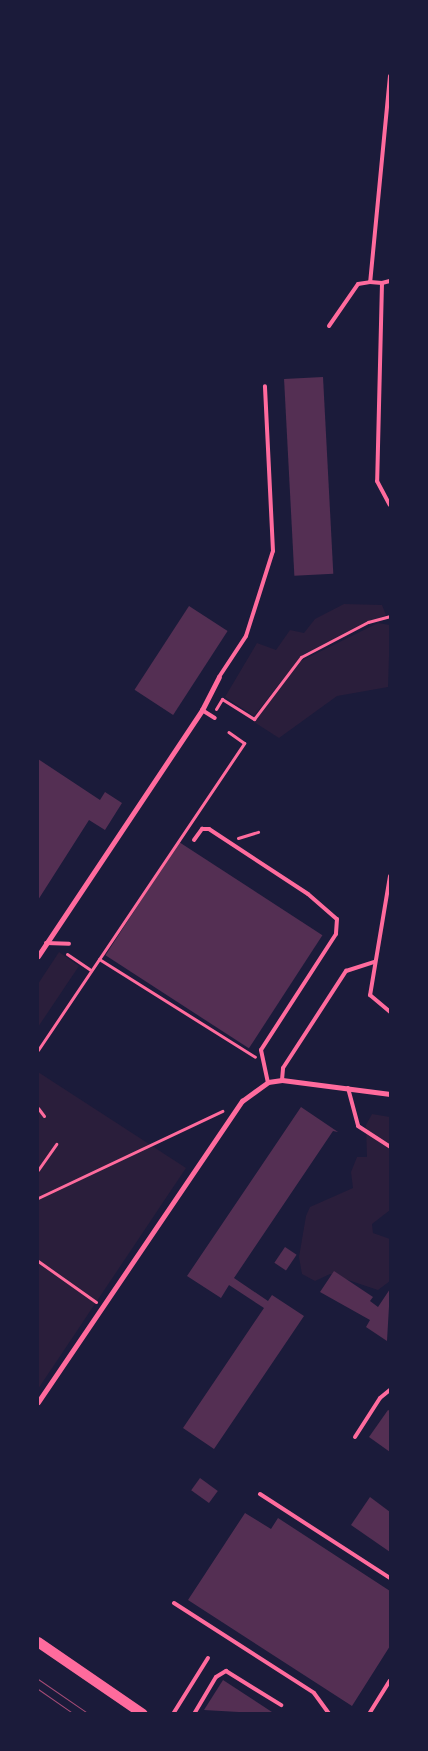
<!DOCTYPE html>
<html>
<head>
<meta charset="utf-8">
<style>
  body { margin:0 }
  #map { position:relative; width:428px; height:1751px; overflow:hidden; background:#1b1b3a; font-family:Lato,sans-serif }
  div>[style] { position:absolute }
  .green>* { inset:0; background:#2a1e3b }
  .building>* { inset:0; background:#542f53; transform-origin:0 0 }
  .path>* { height:3px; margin:-1.5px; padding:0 1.5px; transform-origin:1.5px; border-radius:1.5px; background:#ff6b9d }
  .service>* { height:4px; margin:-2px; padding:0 2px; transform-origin:2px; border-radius:2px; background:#ff6b9d }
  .minor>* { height:5px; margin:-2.5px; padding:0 2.5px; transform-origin:2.5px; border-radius:2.5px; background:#ff6b9d }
  .secondary>* { height:10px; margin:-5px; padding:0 5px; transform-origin:5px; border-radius:5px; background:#ff6b9d }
  .tram>* { height:1px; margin:-0.5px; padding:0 0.5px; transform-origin:0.5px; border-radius:0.5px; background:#a44b75 }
  span { translate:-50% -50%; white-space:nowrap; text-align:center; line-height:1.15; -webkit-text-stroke:5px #1b1b3a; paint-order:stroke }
  .frame { position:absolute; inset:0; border:39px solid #1b1b3a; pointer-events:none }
</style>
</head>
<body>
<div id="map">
  <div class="green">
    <div style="clip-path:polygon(344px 604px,382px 605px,386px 615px,302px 655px,254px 716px,225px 697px,257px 643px,276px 650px,290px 630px,304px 633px,315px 619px)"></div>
    <div style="clip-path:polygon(378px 623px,390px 625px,388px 687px,337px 696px,279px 738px,254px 722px,301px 661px)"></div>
    <div style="clip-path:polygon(59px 952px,79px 966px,38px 1027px,38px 984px)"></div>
    <div style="clip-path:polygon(38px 1072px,186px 1168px,38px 1389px)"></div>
    <div style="clip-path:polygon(372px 1114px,390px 1117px,390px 1210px,372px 1224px,373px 1233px,390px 1239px,390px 1281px,378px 1290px,330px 1274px,315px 1281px,302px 1274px,299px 1257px,306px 1216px,310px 1207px,353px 1188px,351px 1172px,357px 1157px,367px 1157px,366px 1125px)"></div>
  </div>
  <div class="building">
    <div style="left:323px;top:377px;width:197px;height:39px;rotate:87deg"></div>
    <div style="left:189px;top:606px;width:46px;height:100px;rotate:33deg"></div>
    <div style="clip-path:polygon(38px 759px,100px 800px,105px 792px,122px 803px,105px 830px,89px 820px,38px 900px)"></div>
    <div style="left:179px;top:842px;width:171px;height:135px;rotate:33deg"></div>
    <div style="clip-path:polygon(301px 1107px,338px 1132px,333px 1131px,234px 1278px,268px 1301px,272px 1295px,304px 1316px,214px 1449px,183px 1428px,264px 1308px,229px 1285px,221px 1298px,187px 1276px)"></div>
    <div style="left:285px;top:1247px;width:14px;height:19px;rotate:34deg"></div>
    <div style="clip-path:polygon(334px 1271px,373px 1297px,370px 1301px,378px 1307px,390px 1289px,387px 1341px,366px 1327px,370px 1320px,320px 1292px)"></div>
    <div style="clip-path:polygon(388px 1410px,390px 1411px,390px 1452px,369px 1437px)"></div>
    <div style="left:200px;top:1478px;width:22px;height:15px;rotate:36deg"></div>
    <div style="clip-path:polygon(370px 1497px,390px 1512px,390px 1552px,351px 1525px)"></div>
    <div style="clip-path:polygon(245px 1513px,271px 1529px,278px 1518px,390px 1591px,390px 1646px,352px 1706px,188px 1600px)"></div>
    <div style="clip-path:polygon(223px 1680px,275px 1714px,204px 1710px)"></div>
  </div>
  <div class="path">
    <div style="left:216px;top:709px;width:12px;rotate:-59deg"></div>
    <div style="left:222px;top:699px;width:38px;rotate:32deg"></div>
    <div style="left:254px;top:719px;width:78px;rotate:-52.8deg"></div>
    <div style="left:301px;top:657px;width:76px;rotate:-27.6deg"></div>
    <div style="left:368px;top:622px;width:23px;rotate:-15deg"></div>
    <div style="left:238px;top:838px;width:21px;rotate:-17deg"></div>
    <div style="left:67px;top:954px;width:29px;rotate:34deg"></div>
    <div style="left:99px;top:959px;width:184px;rotate:32.1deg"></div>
    <div style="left:38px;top:1050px;width:370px;rotate:-56.1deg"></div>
    <div style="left:244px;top:743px;width:19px;rotate:-145deg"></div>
    <div style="left:38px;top:1108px;width:10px;rotate:53deg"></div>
    <div style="left:38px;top:1170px;width:32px;rotate:-55deg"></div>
    <div style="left:38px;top:1198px;width:204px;rotate:-25.3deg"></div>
    <div style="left:38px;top:1261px;width:71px;rotate:35.3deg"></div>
  </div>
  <div class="service">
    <div style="left:390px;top:76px;width:207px;rotate:95.5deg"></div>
    <div style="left:370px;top:282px;width:12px;rotate:5deg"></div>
    <div style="left:382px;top:283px;width:198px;rotate:91.4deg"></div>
    <div style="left:377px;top:481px;width:27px;rotate:62deg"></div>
    <div style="left:382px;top:283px;width:8px;rotate:-14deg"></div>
    <div style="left:329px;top:326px;width:51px;rotate:-55.4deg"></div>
    <div style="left:358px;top:284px;width:12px;rotate:-9deg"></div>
    <div style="left:219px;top:677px;width:49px;rotate:-56.6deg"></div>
    <div style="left:246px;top:636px;width:89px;rotate:-72.4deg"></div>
    <div style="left:273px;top:551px;width:165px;rotate:-92.8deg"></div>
    <div style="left:202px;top:710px;width:15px;rotate:32deg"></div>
    <div style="left:194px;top:840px;width:14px;rotate:-54deg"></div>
    <div style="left:202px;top:829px;width:7px"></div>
    <div style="left:209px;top:829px;width:118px;rotate:33.3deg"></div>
    <div style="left:308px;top:894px;width:38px;rotate:41deg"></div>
    <div style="left:337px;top:919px;width:15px;rotate:94deg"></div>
    <div style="left:336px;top:934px;width:138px;rotate:122.9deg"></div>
    <div style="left:261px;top:1050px;width:33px;rotate:78deg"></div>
    <div style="left:390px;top:876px;width:121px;rotate:99.5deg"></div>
    <div style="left:370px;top:995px;width:26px;rotate:40deg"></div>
    <div style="left:46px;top:943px;width:23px;rotate:2deg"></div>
    <div style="left:282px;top:1080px;width:12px;rotate:-85deg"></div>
    <div style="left:283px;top:1068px;width:116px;rotate:-57deg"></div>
    <div style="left:346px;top:971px;width:29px;rotate:-18deg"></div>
    <div style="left:348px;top:1088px;width:39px;rotate:75deg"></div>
    <div style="left:358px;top:1126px;width:38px;rotate:33deg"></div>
    <div style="left:355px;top:1437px;width:46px;rotate:-57.3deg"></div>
    <div style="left:380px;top:1398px;width:13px;rotate:-39deg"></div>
    <div style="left:260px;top:1494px;width:155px;rotate:32.9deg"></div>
    <div style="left:174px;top:1603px;width:166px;rotate:32.7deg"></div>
    <div style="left:314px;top:1693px;width:26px;rotate:54deg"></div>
    <div style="left:173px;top:1714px;width:66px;rotate:-58deg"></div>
    <div style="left:194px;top:1714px;width:43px;rotate:-59.3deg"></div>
    <div style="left:216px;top:1677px;width:12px;rotate:-31deg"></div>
    <div style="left:226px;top:1671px;width:65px;rotate:31.7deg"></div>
    <div style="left:369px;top:1714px;width:39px;rotate:-58deg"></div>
  </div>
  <div class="minor">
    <div style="left:38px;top:956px;width:296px;rotate:-56.3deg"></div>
    <div style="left:202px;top:710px;width:37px;rotate:-63deg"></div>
    <div style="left:38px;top:1402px;width:364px;rotate:-55.9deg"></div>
    <div style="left:242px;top:1101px;width:32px;rotate:-36deg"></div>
    <div style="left:268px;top:1082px;width:14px;rotate:-8deg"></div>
    <div style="left:282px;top:1080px;width:109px;rotate:7.4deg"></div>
  </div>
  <div class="secondary">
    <div style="left:38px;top:1642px;width:127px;rotate:34.4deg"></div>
  </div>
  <div class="tram">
    <div style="left:38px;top:1679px;width:62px;rotate:34.5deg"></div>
    <div style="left:38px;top:1689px;width:44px;rotate:34.8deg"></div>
  </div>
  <div class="frame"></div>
</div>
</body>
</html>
